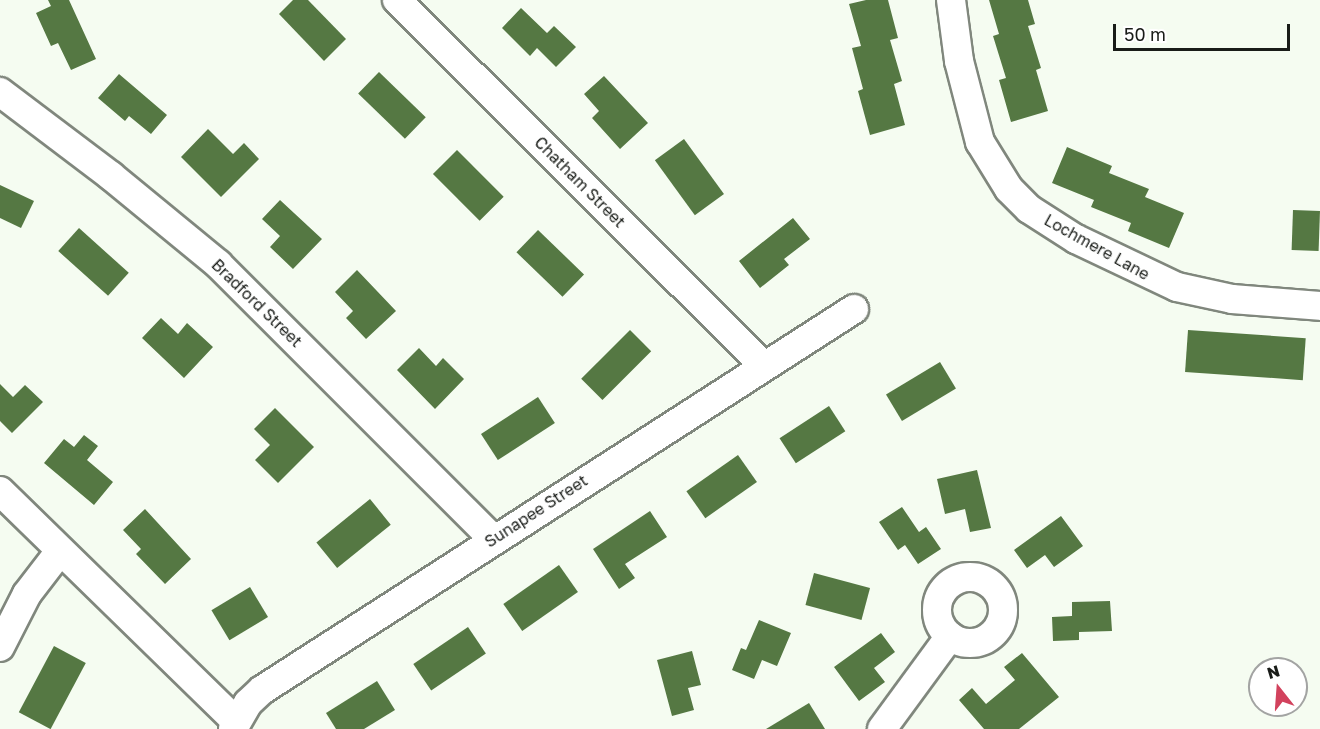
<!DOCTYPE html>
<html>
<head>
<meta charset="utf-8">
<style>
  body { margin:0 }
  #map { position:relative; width:1320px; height:729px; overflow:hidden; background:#f5fcf1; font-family:"Golos Text",sans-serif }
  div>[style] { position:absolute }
  .building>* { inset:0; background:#557843; transform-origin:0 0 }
  .roads { filter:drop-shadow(2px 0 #80877d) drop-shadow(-2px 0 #80877d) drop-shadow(0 2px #80877d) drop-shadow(0 -2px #80877d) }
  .minor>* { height:28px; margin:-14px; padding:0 14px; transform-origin:14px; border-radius:14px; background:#fff }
  .minor>.ring { margin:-14px; padding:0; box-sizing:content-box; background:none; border:28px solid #fff; border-radius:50% }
  span { translate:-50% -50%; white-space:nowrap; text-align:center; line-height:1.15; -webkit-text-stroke:4.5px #fff; paint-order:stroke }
  .street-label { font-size:16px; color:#191c18 }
  .north { position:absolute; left:1248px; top:657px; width:60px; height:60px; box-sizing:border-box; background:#fff; border:2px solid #a3a4a3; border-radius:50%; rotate:343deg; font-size:16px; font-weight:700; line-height:24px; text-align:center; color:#191c18 }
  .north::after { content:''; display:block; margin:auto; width:21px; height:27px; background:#d2425d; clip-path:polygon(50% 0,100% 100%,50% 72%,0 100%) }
  .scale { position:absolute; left:1113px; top:24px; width:177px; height:27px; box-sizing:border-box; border:3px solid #191c18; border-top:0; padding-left:8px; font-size:18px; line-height:21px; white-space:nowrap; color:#191c18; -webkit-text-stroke:4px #fff; paint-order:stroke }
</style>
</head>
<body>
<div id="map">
  <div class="building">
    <div style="clip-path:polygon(48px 0,69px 0,96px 59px,71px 70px,58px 43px,51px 46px,36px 13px,51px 6px)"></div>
    <div style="clip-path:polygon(293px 0,308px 0,346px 39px,324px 61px,279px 14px)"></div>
    <div style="clip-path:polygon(866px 0,888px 0,898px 38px,890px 40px,902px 81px,894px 84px,905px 125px,870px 135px,858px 91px,863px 89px,852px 48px,861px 46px,849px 4px)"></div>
    <div style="clip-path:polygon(989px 0,1028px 0,1035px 24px,1028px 26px,1041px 68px,1036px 70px,1048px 111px,1011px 122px,999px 80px,1006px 78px,993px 36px,999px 34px)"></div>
    <div style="clip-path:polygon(521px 8px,547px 33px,554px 26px,576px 47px,556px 67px,537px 48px,530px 56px,502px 28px)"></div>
    <div style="left:379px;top:72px;width:65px;height:30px;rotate:44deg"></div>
    <div style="clip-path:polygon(119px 74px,167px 115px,151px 134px,129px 116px,125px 121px,98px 98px)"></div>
    <div style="clip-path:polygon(604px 76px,648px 123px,620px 149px,592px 118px,599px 111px,584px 94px)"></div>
    <div style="clip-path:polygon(208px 129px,233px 154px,244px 143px,259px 159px,221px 197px,181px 157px)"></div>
    <div style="left:684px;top:139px;width:68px;height:36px;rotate:54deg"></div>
    <div style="clip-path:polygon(1067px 147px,1112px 166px,1109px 173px,1149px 189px,1145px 197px,1184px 213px,1169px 248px,1128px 231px,1131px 223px,1091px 207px,1094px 200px,1052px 183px)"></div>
    <div style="left:457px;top:150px;width:66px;height:34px;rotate:45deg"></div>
    <div style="clip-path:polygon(0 185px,34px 201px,21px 228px,0 218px)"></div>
    <div style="clip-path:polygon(280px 200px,322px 239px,293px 269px,270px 247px,280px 236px,262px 219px)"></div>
    <div style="left:1293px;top:210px;width:27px;height:40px;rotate:2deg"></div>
    <div style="clip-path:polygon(793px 218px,810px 239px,784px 259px,789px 265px,760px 288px,739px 261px)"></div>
    <div style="left:79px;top:228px;width:67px;height:31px;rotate:42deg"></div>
    <div style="left:538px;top:230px;width:64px;height:31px;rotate:44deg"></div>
    <div style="clip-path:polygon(357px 270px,396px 311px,366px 339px,346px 318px,353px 311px,335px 292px)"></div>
    <div style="clip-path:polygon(161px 318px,178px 334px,187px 323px,213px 347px,184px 378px,142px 338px)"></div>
    <div style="left:630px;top:330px;width:30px;height:69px;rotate:45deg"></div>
    <div style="left:1188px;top:330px;width:118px;height:42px;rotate:4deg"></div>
    <div style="clip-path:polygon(419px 348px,436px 366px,443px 358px,464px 379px,435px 409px,397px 370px)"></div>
    <div style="left:940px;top:362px;width:31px;height:63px;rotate:59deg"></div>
    <div style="clip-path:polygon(0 384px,13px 397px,25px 385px,43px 402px,12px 433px,0 421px)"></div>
    <div style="left:538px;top:397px;width:31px;height:68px;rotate:57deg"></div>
    <div style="left:829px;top:406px;width:30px;height:59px;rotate:57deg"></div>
    <div style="clip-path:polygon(275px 408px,314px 447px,278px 483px,255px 460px,270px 445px,254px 429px)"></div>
    <div style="clip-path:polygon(84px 435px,98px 446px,87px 460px,113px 482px,94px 505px,44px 463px,64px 439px,74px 447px)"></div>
    <div style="left:738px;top:455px;width:33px;height:63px;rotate:55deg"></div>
    <div style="clip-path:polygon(977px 470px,991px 528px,970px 532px,965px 509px,945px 514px,937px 479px)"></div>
    <div style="left:370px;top:499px;width:33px;height:69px;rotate:51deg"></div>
    <div style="clip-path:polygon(902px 507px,919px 532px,926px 527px,941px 549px,918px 564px,905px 545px,898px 550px,879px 522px)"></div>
    <div style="clip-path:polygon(145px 509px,191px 559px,165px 584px,136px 554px,141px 549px,123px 530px)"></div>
    <div style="clip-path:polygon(650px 511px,667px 537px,625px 564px,635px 578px,619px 589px,593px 549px)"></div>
    <div style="clip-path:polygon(1061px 516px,1083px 546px,1054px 567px,1045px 555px,1027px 568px,1014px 550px)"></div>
    <div style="left:559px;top:565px;width:33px;height:68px;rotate:55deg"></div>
    <div style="left:814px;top:573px;width:58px;height:33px;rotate:15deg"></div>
    <div style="left:250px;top:587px;width:35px;height:45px;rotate:59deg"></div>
    <div style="clip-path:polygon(1110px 601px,1112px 631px,1079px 632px,1079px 640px,1053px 641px,1052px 617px,1072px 616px,1072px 602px)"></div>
    <div style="clip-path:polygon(759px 620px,791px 633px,777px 666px,762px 660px,754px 679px,732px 670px,741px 648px,746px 650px)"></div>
    <div style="left:468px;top:627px;width:32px;height:66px;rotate:56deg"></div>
    <div style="clip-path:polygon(881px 633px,895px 652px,874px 668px,885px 682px,859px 701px,834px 667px)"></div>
    <div style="left:54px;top:646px;width:36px;height:75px;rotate:28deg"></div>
    <div style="clip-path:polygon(692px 651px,701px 685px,688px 688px,694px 710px,672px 716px,657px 660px)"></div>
    <div style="clip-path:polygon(1022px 653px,1059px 697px,1019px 729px,984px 729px,959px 700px,972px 688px,986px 704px,1015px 680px,1004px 667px)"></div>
    <div style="clip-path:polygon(377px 681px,395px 710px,364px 729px,336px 729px,326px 713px)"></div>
    <div style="clip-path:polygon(809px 703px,825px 729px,766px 729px)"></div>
  </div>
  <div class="roads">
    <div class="minor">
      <div style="left:397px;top:0;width:517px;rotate:44.92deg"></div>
      <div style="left:951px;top:0;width:62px;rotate:82.5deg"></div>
      <div style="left:959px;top:61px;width:84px;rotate:75.5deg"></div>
      <div style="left:980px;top:142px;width:55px;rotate:58.3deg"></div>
      <div style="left:1009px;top:189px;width:28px;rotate:45deg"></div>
      <div style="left:1029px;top:209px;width:56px;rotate:32.6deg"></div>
      <div style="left:1076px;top:239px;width:112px;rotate:25.4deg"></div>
      <div style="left:1177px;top:287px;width:56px;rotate:12.3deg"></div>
      <div style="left:1232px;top:299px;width:88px;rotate:4.5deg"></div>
      <div style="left:0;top:92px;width:139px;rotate:37.1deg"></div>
      <div style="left:111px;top:176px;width:139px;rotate:39.4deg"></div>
      <div style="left:218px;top:264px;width:389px;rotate:45deg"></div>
      <div style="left:0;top:491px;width:330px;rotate:44.3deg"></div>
      <div class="ring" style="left:937px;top:577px;width:38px;height:38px"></div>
      <div style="left:0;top:647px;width:59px;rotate:-63deg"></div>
      <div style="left:27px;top:594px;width:54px;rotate:-52.5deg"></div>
      <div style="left:233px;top:729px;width:30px;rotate:-60deg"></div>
      <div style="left:248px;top:703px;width:19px;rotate:-43deg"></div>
      <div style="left:262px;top:690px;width:704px;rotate:-32.76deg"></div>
      <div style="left:882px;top:729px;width:115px;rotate:-53.8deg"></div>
    </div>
  </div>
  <div class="street-label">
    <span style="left:580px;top:182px;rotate:45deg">Chatham Street</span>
    <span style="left:1097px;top:247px;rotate:29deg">Lochmere Lane</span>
    <span style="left:257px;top:303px;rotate:44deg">Bradford Street</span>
    <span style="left:536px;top:511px;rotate:-33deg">Sunapee Street</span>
  </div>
  <div class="north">N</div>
  <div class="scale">50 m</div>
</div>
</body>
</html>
